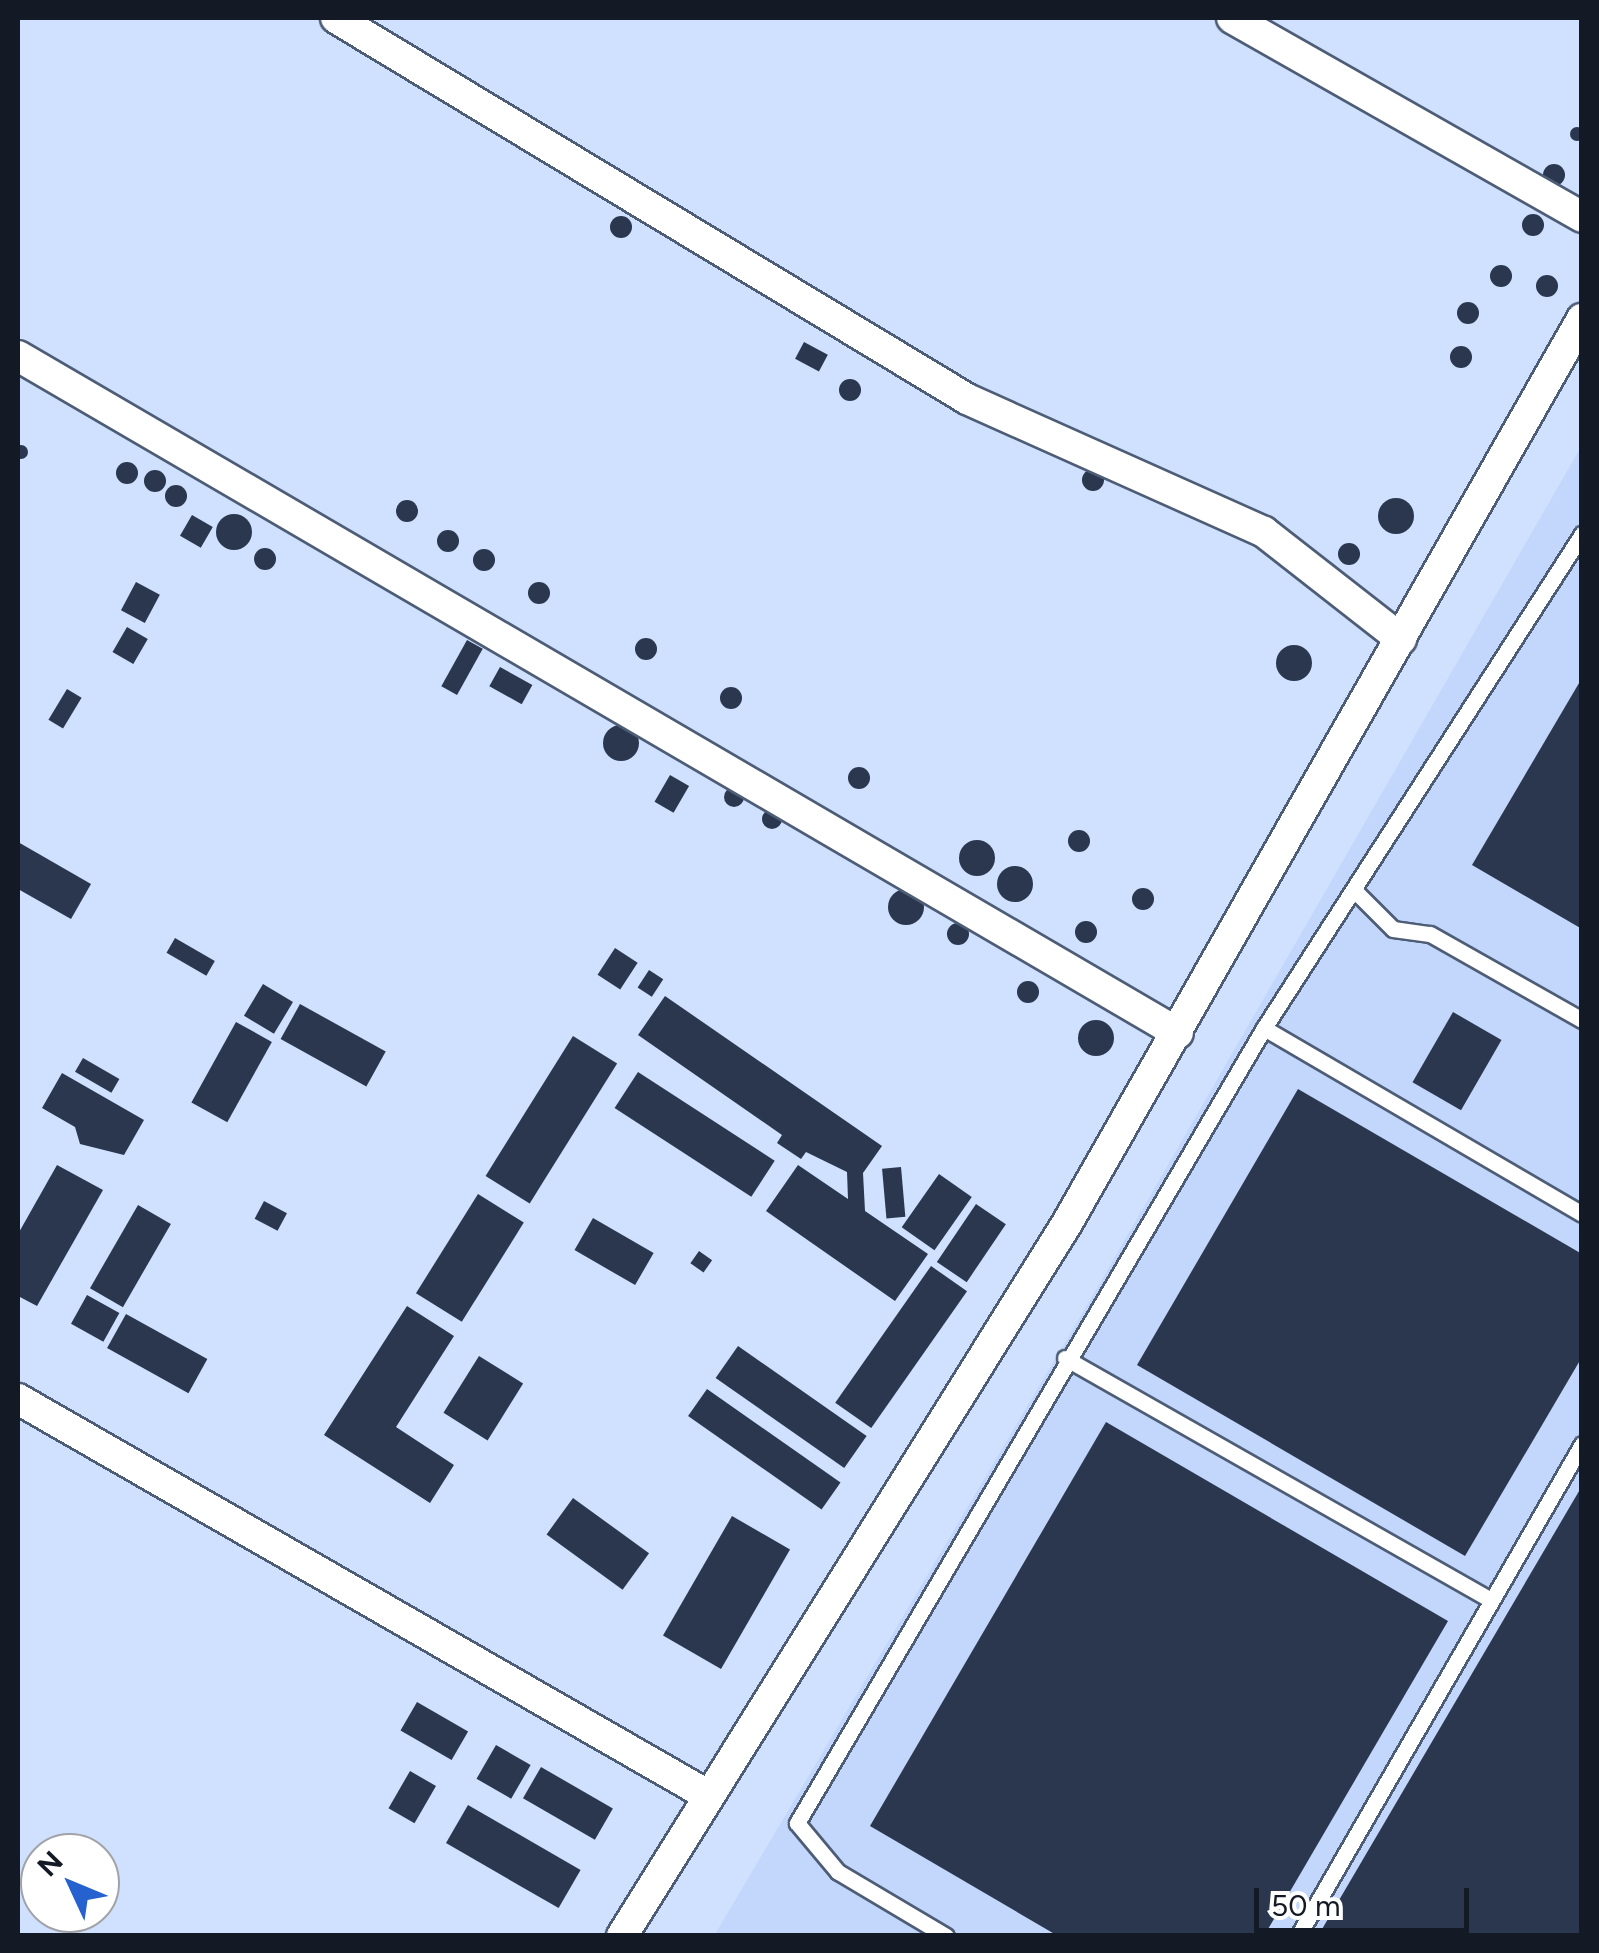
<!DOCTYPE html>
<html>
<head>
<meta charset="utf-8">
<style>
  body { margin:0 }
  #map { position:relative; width:1599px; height:1953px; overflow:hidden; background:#cfe1fe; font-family:Figtree,sans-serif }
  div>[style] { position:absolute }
  .built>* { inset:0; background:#c2d7fb }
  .building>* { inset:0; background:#2a374e; transform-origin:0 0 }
  .round { border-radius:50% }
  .roads { filter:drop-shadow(2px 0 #4e5d76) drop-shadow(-2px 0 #4e5d76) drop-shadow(0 2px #4e5d76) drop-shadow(0 -2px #4e5d76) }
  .service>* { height:15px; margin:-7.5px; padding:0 7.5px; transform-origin:7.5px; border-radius:7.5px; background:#fff }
  .minor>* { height:30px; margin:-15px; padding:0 15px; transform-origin:15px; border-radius:15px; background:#fff }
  span { translate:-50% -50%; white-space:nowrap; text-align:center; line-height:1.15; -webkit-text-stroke:10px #fff; paint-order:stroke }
  .frame { position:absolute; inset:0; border:20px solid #141a25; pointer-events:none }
  .north { position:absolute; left:20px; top:1833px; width:100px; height:100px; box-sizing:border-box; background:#fff; border:2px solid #a1a3a8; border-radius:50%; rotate:314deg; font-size:28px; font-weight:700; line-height:40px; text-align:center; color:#141a25 }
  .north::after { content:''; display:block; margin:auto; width:35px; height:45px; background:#2562cf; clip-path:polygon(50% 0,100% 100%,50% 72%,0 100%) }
  .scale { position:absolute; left:1254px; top:1888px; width:215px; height:45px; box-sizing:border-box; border:5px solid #141a25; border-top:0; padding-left:12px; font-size:30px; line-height:35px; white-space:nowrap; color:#141a25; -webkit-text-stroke:8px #fff; paint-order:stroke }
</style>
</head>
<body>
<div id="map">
  <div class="built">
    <div style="clip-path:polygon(1581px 447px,1581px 1935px,714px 1936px,1096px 1290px)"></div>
  </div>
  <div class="building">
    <div class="round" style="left:1570px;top:127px;width:14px;height:14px"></div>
    <div class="round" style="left:1543px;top:164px;width:22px;height:22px"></div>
    <div class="round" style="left:1522px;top:214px;width:22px;height:22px"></div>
    <div class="round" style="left:610px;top:216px;width:22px;height:22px"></div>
    <div class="round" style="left:1490px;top:265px;width:22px;height:22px"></div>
    <div class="round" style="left:1536px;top:275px;width:22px;height:22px"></div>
    <div class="round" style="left:1457px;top:302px;width:22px;height:22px"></div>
    <div style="left:804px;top:342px;width:27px;height:19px;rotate:28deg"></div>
    <div class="round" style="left:1450px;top:346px;width:22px;height:22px"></div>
    <div class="round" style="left:839px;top:379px;width:22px;height:22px"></div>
    <div class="round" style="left:14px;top:445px;width:14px;height:14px"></div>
    <div class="round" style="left:116px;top:462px;width:22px;height:22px"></div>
    <div class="round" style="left:1082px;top:469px;width:22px;height:22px"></div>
    <div class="round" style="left:144px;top:470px;width:22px;height:22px"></div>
    <div class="round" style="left:165px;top:485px;width:22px;height:22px"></div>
    <div class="round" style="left:1378px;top:498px;width:36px;height:36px"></div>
    <div class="round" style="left:396px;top:500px;width:22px;height:22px"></div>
    <div class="round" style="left:216px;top:514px;width:36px;height:36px"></div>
    <div style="left:192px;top:515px;width:24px;height:24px;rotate:30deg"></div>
    <div class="round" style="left:437px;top:530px;width:22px;height:22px"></div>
    <div class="round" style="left:1338px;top:543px;width:22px;height:22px"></div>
    <div class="round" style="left:254px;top:548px;width:22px;height:22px"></div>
    <div class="round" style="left:473px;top:549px;width:22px;height:22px"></div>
    <div class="round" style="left:528px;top:582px;width:22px;height:22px"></div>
    <div style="left:136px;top:582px;width:27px;height:32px;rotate:28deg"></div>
    <div style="left:127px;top:627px;width:24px;height:29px;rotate:30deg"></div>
    <div class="round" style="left:635px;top:638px;width:22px;height:22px"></div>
    <div style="left:467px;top:640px;width:18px;height:53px;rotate:29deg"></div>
    <div class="round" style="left:1276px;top:645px;width:36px;height:36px"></div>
    <div style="left:500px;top:667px;width:37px;height:22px;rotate:29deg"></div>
    <div style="clip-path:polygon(1582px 678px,1582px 929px,1472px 865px)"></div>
    <div class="round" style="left:720px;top:687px;width:22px;height:22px"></div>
    <div style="left:67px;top:689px;width:17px;height:36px;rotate:31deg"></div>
    <div class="round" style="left:603px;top:725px;width:36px;height:36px"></div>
    <div class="round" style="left:848px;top:767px;width:22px;height:22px"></div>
    <div style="left:670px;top:775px;width:22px;height:31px;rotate:30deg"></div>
    <div class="round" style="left:724px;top:787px;width:20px;height:20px"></div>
    <div class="round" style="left:762px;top:809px;width:20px;height:20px"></div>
    <div class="round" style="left:1068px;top:830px;width:22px;height:22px"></div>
    <div class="round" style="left:959px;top:840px;width:36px;height:36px"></div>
    <div style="clip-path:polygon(18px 842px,91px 884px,71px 919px,18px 889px)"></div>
    <div class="round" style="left:997px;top:866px;width:36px;height:36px"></div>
    <div class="round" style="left:1132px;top:888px;width:22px;height:22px"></div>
    <div class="round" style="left:888px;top:889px;width:36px;height:36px"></div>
    <div class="round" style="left:1075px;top:921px;width:22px;height:22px"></div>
    <div class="round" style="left:947px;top:923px;width:22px;height:22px"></div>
    <div style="left:175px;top:938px;width:46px;height:17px;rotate:30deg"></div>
    <div style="left:615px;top:948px;width:27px;height:32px;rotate:33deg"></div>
    <div style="left:649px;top:970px;width:17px;height:21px;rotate:33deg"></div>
    <div class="round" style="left:1017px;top:981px;width:22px;height:22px"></div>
    <div style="left:263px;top:984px;width:35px;height:37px;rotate:31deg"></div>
    <div style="clip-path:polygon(665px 996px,882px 1146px,863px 1173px,865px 1211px,928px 1254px,895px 1301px,766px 1211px,798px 1165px,848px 1199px,847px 1172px,806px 1152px,801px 1159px,777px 1143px,782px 1135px,638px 1035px)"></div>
    <div style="left:300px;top:1004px;width:98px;height:40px;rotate:29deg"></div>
    <div style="left:1453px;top:1012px;width:56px;height:81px;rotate:30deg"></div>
    <div class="round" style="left:1078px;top:1020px;width:36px;height:36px"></div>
    <div style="left:236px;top:1022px;width:41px;height:92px;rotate:29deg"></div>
    <div style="left:573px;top:1036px;width:52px;height:165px;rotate:32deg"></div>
    <div style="left:83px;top:1058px;width:42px;height:16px;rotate:30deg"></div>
    <div style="left:638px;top:1072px;width:163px;height:43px;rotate:33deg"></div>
    <div style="clip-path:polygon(62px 1073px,144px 1120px,124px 1155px,80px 1144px,75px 1127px,42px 1108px)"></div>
    <div style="clip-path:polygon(1298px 1089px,1582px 1254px,1582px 1357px,1465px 1556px,1137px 1365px)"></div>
    <div style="clip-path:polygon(57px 1165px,103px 1190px,37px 1306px,18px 1296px,18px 1234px)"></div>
    <div style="left:901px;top:1167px;width:50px;height:19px;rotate:85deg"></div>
    <div style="left:939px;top:1174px;width:40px;height:65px;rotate:35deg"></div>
    <div style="left:478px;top:1194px;width:54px;height:117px;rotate:32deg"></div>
    <div style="left:264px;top:1201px;width:26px;height:20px;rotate:28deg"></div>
    <div style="left:976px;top:1204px;width:36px;height:70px;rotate:34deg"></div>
    <div style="left:138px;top:1205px;width:38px;height:96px;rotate:30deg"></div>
    <div style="left:593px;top:1218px;width:70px;height:37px;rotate:30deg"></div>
    <div style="left:699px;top:1251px;width:16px;height:15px;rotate:35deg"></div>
    <div style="left:931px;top:1266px;width:44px;height:167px;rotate:35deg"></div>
    <div style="left:87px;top:1295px;width:37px;height:33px;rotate:29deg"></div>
    <div style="clip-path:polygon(407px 1306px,454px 1336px,396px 1427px,454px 1465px,430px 1503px,324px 1435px)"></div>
    <div style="left:126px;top:1314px;width:93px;height:39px;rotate:29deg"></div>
    <div style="left:738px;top:1346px;width:157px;height:39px;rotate:35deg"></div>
    <div style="left:479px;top:1356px;width:52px;height:67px;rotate:32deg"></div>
    <div style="left:707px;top:1389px;width:163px;height:33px;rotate:35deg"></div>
    <div style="clip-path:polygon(1106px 1422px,1448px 1621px,1264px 1936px,1058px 1936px,870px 1826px)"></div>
    <div style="clip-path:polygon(1582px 1486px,1582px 1936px,1318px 1936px)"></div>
    <div style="left:573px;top:1498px;width:94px;height:45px;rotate:36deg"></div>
    <div style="left:732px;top:1516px;width:67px;height:138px;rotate:30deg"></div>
    <div style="left:417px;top:1702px;width:59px;height:33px;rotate:30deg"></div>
    <div style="left:496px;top:1745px;width:40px;height:39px;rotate:30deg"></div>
    <div style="left:541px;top:1767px;width:83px;height:36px;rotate:30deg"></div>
    <div style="left:410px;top:1771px;width:30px;height:43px;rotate:30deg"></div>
    <div style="left:468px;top:1805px;width:130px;height:44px;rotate:30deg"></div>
  </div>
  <div class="roads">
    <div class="service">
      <div style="left:1356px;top:892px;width:52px;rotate:45deg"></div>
      <div style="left:1393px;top:929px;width:37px;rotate:8deg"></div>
      <div style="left:1430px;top:934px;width:175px;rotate:29.5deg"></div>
      <div style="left:1264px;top:1028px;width:368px;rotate:30.3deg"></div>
      <div style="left:1065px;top:1358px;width:489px;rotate:29.6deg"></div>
      <div style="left:946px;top:1936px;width:126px;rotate:-149.3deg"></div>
      <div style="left:838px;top:1872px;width:64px;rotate:-129.9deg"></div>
      <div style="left:797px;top:1823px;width:922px;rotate:-59.57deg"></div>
      <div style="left:1264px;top:1028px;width:588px;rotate:-57.23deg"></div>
      <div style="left:1298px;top:1936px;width:568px;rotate:-60deg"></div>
    </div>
    <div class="minor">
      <div style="left:336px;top:18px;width:737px;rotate:31.12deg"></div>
      <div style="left:967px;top:399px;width:325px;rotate:24.1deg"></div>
      <div style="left:1264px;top:532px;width:174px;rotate:38deg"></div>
      <div style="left:1232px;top:18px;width:403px;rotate:29.6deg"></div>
      <div style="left:18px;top:356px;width:1343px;rotate:30.27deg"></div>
      <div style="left:18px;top:1399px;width:791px;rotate:29.87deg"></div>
      <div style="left:622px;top:1936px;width:838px;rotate:-58.02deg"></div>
      <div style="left:1066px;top:1225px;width:1043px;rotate:-60.34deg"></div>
    </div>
  </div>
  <div class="frame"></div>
  <div class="north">N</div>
  <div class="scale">50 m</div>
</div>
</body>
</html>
